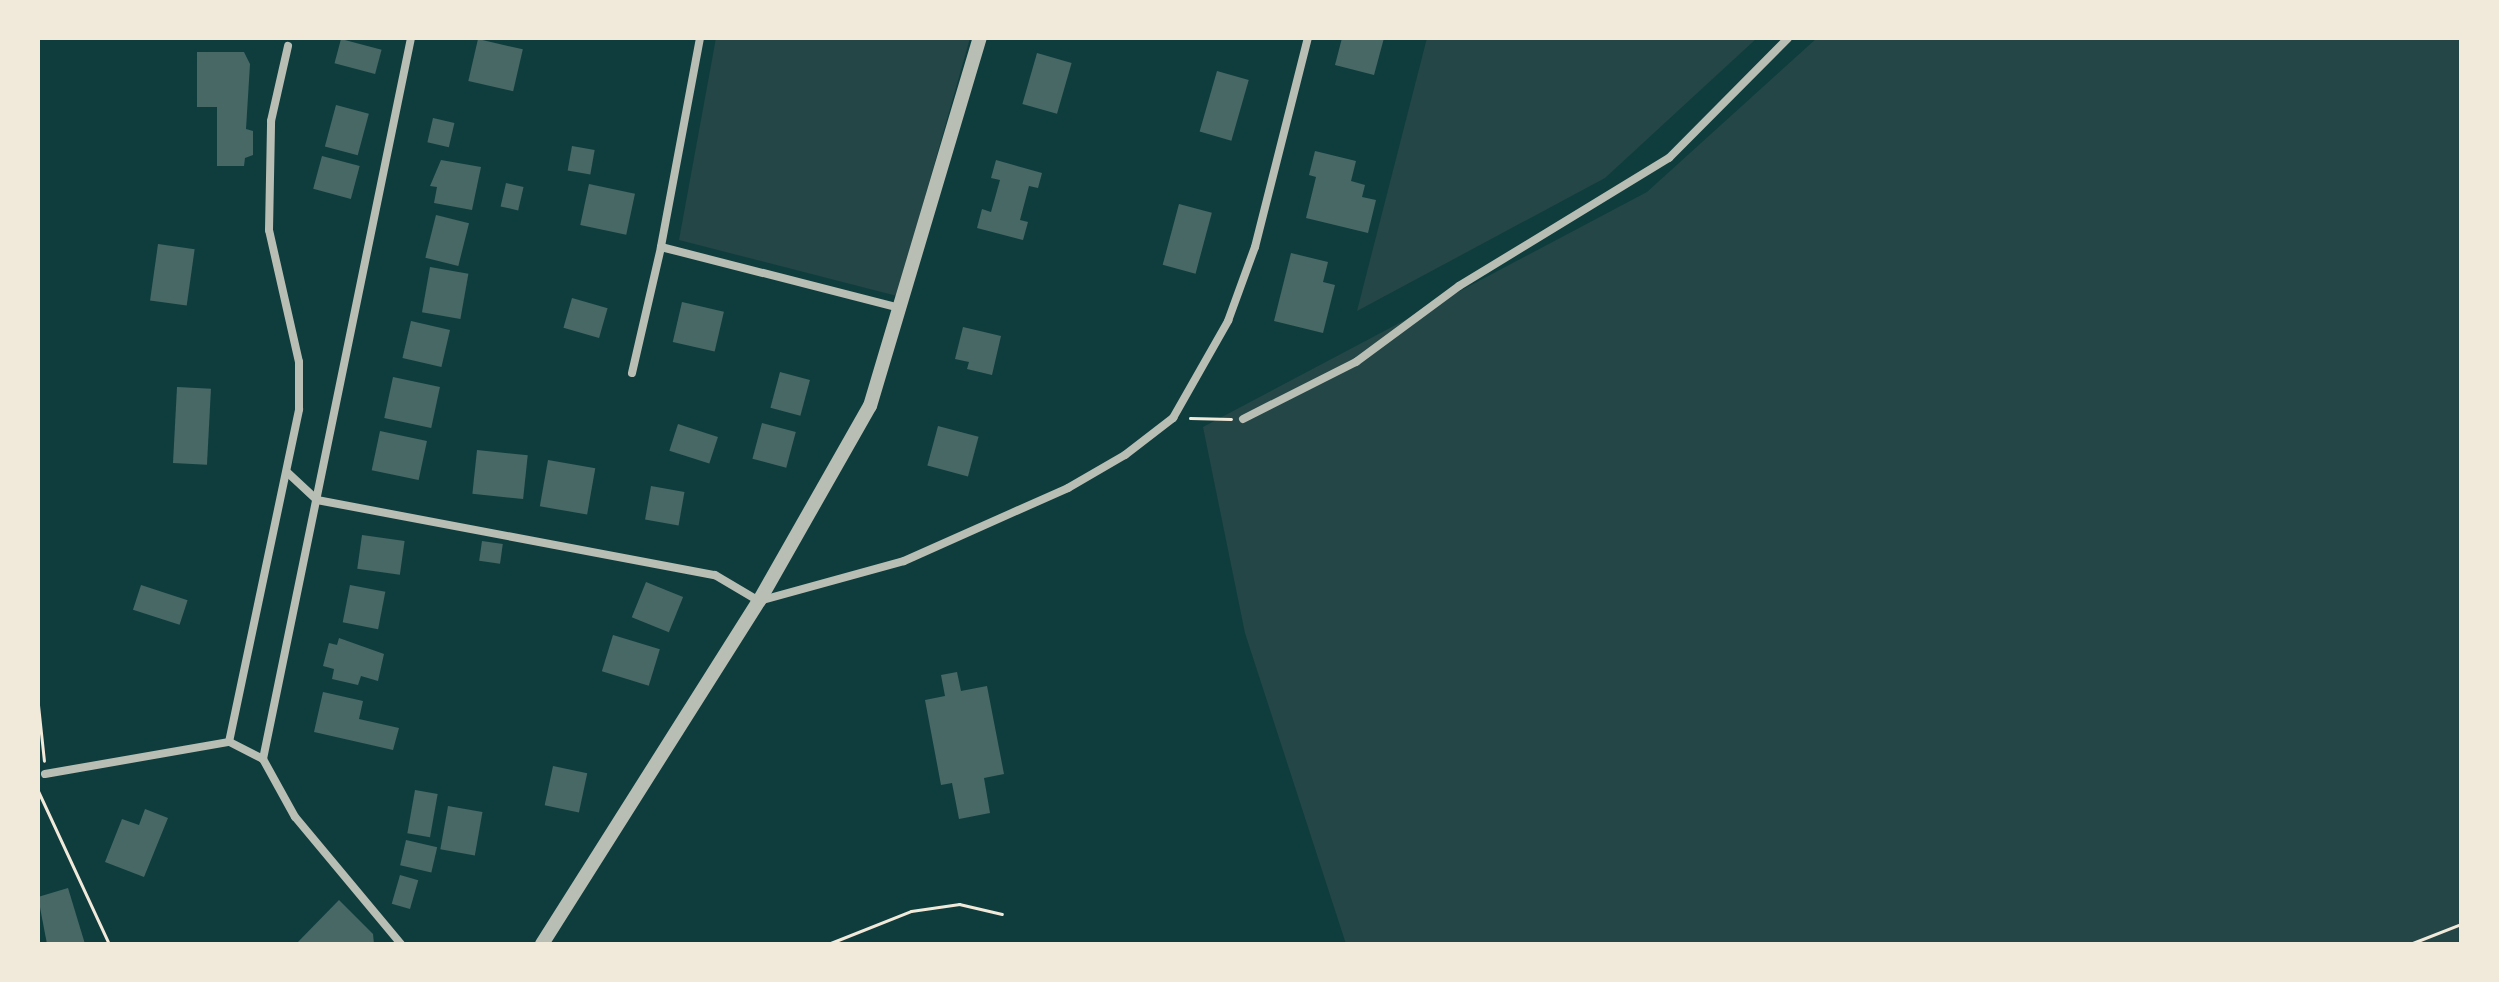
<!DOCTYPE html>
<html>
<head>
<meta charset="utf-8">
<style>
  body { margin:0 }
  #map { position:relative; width:2499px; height:982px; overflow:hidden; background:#0f3d3e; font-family:"Nunito Sans",sans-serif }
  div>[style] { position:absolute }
  .green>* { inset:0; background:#244646 }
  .building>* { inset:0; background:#486865; transform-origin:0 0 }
  .path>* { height:3px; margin:-1.5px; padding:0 1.5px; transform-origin:1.5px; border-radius:1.5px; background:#f1e9da }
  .minor>* { height:8px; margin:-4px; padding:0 4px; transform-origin:4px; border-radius:4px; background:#b8beb3 }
  .tertiary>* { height:14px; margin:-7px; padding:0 7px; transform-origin:7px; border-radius:7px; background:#b8beb3 }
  span { translate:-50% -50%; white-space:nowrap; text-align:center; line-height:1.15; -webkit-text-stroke:6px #f1e9da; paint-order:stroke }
  .frame { position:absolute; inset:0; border:40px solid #f1e9da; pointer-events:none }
</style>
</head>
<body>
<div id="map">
  <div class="green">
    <div style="clip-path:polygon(716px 38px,970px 38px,897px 296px,679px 240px)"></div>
    <div style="clip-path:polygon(1427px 38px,1757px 38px,1605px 178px,1357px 311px)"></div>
    <div style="clip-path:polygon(1817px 38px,2461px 38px,2461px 944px,1346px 944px,1245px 633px,1203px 427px,1647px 192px)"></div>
  </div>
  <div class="building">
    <div style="clip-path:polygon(1342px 38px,1384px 38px,1374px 75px,1335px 65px)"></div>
    <div style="left:341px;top:39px;width:42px;height:25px;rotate:15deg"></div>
    <div style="left:478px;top:39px;width:46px;height:43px;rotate:13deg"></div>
    <div style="clip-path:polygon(197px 52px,244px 52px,250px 64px,246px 129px,253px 131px,253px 155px,245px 158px,244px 166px,217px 166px,217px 107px,197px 107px)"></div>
    <div style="left:1037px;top:53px;width:36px;height:53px;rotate:16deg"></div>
    <div style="left:1217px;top:71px;width:33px;height:63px;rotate:16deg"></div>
    <div style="left:336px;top:105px;width:34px;height:43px;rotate:15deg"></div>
    <div style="left:433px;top:118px;width:22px;height:25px;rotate:13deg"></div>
    <div style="left:572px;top:146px;width:23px;height:25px;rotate:10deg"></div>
    <div style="clip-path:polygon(1315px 151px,1356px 161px,1351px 181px,1365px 185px,1362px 197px,1376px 200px,1368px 233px,1306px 218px,1316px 177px,1309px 175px)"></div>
    <div style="left:322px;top:156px;width:39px;height:34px;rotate:15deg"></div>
    <div style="clip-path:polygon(441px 160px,481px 167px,472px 210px,434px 203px,437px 187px,430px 186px)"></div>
    <div style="clip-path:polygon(996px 160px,1042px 173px,1038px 188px,1029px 186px,1020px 220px,1028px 222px,1023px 240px,977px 228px,982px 209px,991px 212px,1000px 180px,991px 178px)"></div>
    <div style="left:506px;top:183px;width:18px;height:24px;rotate:13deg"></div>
    <div style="left:589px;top:184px;width:47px;height:42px;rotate:12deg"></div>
    <div style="left:1179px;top:204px;width:34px;height:63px;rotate:15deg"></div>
    <div style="left:436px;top:215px;width:34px;height:44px;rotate:14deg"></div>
    <div style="left:158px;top:244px;width:37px;height:57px;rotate:8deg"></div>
    <div style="clip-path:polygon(1291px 253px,1328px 262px,1323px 282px,1335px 285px,1323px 333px,1274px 321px)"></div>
    <div style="left:430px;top:267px;width:39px;height:46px;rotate:10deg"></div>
    <div style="left:572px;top:298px;width:37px;height:31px;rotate:16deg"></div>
    <div style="left:682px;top:302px;width:43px;height:41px;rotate:13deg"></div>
    <div style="left:411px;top:321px;width:40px;height:38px;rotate:13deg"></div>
    <div style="clip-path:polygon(963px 327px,1001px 336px,992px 375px,967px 369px,969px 362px,955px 359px)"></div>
    <div style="left:780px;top:372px;width:31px;height:37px;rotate:15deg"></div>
    <div style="left:393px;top:377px;width:48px;height:42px;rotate:12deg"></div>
    <div style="left:177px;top:387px;width:34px;height:76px;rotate:3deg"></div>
    <div style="left:762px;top:423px;width:35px;height:37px;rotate:15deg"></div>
    <div style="left:678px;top:424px;width:42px;height:28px;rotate:18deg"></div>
    <div style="left:938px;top:426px;width:42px;height:41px;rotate:15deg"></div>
    <div style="left:380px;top:431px;width:48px;height:40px;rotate:12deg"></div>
    <div style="left:477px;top:450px;width:51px;height:44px;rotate:6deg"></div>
    <div style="left:548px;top:460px;width:48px;height:47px;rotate:10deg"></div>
    <div style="left:651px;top:486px;width:34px;height:34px;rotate:10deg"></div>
    <div style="left:362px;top:535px;width:43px;height:34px;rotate:8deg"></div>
    <div style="left:482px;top:541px;width:21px;height:20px;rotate:8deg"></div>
    <div style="left:646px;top:582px;width:40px;height:38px;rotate:22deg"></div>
    <div style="left:141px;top:585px;width:49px;height:26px;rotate:18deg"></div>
    <div style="left:350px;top:585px;width:36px;height:38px;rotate:11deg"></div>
    <div style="left:613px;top:635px;width:49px;height:38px;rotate:17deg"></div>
    <div style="clip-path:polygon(339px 638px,384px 654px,378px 681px,361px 676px,358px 685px,332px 679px,334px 669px,323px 666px,329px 643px,337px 645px)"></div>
    <div style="clip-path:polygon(957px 672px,961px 691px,987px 686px,1004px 774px,984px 778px,990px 813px,959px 819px,952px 783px,941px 785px,925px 700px,945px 696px,941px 675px)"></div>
    <div style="clip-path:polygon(323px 692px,363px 701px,359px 719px,399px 728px,393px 750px,314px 732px)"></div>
    <div style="left:553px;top:766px;width:35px;height:40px;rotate:12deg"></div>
    <div style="left:415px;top:790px;width:23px;height:44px;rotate:10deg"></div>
    <div style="left:448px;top:806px;width:35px;height:44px;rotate:10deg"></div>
    <div style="clip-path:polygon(145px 809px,168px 818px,144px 877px,105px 862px,122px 819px,139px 825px)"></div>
    <div style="left:406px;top:840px;width:32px;height:26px;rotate:13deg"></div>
    <div style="left:400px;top:875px;width:19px;height:30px;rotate:16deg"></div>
    <div style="clip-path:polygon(68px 888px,85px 944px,47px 944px,38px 897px)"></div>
    <div style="clip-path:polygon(339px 900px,373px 934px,374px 944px,296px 944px)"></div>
  </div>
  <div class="path">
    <div style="left:1190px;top:418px;width:41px;rotate:1.4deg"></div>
    <div style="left:38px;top:705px;width:56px;rotate:83.9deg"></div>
    <div style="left:38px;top:791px;width:169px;rotate:65.1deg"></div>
    <div style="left:828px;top:944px;width:89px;rotate:-21.7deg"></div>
    <div style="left:911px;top:911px;width:49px;rotate:-8.3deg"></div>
    <div style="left:959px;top:904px;width:44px;rotate:13.1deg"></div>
    <div style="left:2410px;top:944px;width:55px;rotate:-21.4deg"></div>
  </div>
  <div class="minor">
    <div style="left:700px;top:38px;width:213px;rotate:100.6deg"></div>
    <div style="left:661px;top:247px;width:247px;rotate:14.3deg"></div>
    <div style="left:632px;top:373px;width:129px;rotate:-77deg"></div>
    <div style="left:1243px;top:419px;width:127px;rotate:-26.8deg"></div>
    <div style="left:1356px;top:362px;width:128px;rotate:-36.4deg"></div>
    <div style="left:1459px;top:286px;width:246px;rotate:-31.4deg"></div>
    <div style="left:1669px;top:158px;width:169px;rotate:-45.2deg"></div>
    <div style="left:288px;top:473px;width:40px;rotate:43deg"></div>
    <div style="left:317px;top:500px;width:405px;rotate:10.7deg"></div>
    <div style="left:715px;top:575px;width:51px;rotate:30.6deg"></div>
    <div style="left:759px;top:601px;width:150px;rotate:-15.4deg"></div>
    <div style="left:904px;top:561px;width:180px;rotate:-24deg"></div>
    <div style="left:1068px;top:488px;width:66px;rotate:-30.1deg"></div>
    <div style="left:1125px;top:455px;width:61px;rotate:-37.6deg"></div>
    <div style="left:1173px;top:418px;width:112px;rotate:-60.4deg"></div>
    <div style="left:1228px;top:321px;width:79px;rotate:-70deg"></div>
    <div style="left:1255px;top:247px;width:216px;rotate:-75.8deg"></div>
    <div style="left:263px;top:759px;width:38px;rotate:-153deg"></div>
    <div style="left:229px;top:742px;width:340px;rotate:-78.1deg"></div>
    <div style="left:299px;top:409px;width:47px;rotate:-90deg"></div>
    <div style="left:299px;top:362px;width:135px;rotate:-102.8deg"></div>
    <div style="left:269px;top:230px;width:109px;rotate:-88.9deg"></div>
    <div style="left:271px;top:121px;width:77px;rotate:-77.2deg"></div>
    <div style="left:45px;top:774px;width:187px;rotate:-9.9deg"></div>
    <div style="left:401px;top:944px;width:165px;rotate:-129.8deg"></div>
    <div style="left:295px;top:817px;width:66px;rotate:-118.9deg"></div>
    <div style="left:263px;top:759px;width:736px;rotate:-78.4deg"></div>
  </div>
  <div class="tertiary">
    <div style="left:542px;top:944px;width:406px;rotate:-57.7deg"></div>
    <div style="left:759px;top:601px;width:224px;rotate:-60.4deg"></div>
    <div style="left:870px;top:406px;width:384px;rotate:-73.4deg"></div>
  </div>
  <div class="frame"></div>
</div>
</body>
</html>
